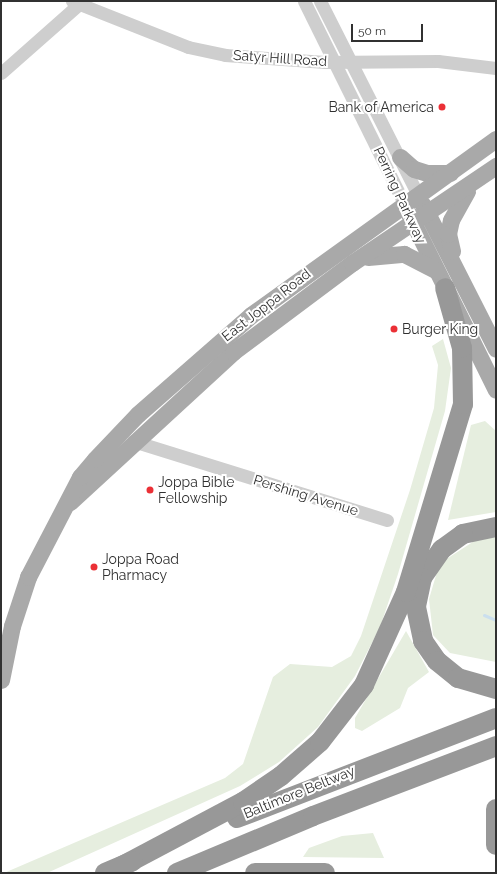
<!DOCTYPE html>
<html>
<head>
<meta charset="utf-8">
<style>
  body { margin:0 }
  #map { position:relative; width:497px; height:874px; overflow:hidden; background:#fff; font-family:Raleway,sans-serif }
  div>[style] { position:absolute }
  .green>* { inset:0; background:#e6eedf }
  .stream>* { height:3px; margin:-1.5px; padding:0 1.5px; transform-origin:1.5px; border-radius:1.5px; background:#cbdfee }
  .minor>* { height:13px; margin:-6.5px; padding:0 6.5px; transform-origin:6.5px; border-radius:6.5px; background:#cecece }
  .major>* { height:17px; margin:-8.5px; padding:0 8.5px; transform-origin:8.5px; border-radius:8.5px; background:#a9a9a9 }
  .highway>* { height:20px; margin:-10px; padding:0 10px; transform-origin:10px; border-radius:10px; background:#989898 }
  .dots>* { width:11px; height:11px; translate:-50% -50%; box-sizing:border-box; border:2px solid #fff; border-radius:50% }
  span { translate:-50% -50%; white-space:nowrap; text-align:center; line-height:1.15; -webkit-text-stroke:4px #fff; paint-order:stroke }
  .street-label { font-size:14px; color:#313131 }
  .poi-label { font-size:14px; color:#313131 }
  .right { translate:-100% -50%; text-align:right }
  .left { translate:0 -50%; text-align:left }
  .frame { position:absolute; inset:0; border:2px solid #313131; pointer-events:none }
  .scale { position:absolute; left:351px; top:24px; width:72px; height:18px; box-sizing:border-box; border:2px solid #313131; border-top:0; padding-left:5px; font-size:12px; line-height:14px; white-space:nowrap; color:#313131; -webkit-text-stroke:3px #fff; paint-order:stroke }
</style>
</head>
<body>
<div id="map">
  <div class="green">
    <div style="clip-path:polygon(443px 339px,451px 368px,445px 411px,398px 574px,380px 627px,355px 676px,318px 727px,279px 762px,240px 786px,47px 873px,4px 873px,225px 778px,243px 764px,273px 677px,290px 664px,332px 667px,351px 656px,361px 636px,410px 490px,434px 408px,438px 365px,432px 346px)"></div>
    <div style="clip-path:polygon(485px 421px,496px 431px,496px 512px,448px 520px,471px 425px)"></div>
    <div style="clip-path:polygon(482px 536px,496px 537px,496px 662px,450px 653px,433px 635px,429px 599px,437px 572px,445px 560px)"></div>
    <div style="clip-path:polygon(406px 631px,429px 672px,408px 688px,400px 708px,362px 731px,355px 728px,355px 718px)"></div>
    <div style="clip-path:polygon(373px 833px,384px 858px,303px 857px,309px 848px,342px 836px)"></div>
  </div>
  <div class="stream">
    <div style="left:484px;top:615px;width:13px;rotate:23deg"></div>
  </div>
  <div class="minor">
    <div style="left:72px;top:1px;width:125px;rotate:21.6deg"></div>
    <div style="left:188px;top:47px;width:38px;rotate:12deg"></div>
    <div style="left:225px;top:55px;width:100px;rotate:4deg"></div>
    <div style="left:325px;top:62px;width:113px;rotate:-0.5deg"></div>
    <div style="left:438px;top:61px;width:58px;rotate:6.9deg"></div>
    <div style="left:304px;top:1px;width:228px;rotate:63.7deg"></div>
    <div style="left:320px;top:1px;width:217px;rotate:63.2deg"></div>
    <div style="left:1px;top:73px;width:106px;rotate:-41.5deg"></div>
    <div style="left:133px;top:441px;width:266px;rotate:17.3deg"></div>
  </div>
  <div class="major">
    <div style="left:400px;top:157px;width:18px;rotate:41deg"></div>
    <div style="left:414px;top:169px;width:14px;rotate:17deg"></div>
    <div style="left:427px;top:173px;width:23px"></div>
    <div style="left:423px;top:205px;width:161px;rotate:63.1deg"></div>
    <div style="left:409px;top:214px;width:196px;rotate:63.7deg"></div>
    <div style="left:452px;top:251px;width:17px;rotate:-103deg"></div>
    <div style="left:448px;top:234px;width:14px;rotate:-78deg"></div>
    <div style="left:451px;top:220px;width:33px;rotate:-61deg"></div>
    <div style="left:368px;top:257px;width:36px;rotate:-5deg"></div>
    <div style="left:404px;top:254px;width:36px;rotate:27deg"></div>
    <div style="left:70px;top:502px;width:222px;rotate:-42.6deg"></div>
    <div style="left:233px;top:352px;width:149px;rotate:-36.8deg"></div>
    <div style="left:352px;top:263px;width:174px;rotate:-34deg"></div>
    <div style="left:1px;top:680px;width:55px;rotate:-78.5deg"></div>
    <div style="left:12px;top:626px;width:52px;rotate:-71.9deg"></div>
    <div style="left:28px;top:577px;width:113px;rotate:-62.5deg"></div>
    <div style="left:80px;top:477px;width:23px;rotate:-50deg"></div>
    <div style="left:95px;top:459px;width:62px;rotate:-46.3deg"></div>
    <div style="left:138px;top:414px;width:150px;rotate:-41.2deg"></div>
    <div style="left:251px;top:315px;width:302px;rotate:-35.7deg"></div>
  </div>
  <div class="highway">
    <div style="left:496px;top:527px;width:34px;rotate:168deg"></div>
    <div style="left:463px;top:534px;width:26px;rotate:144deg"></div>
    <div style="left:442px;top:549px;width:35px;rotate:125deg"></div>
    <div style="left:422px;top:578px;width:30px;rotate:102deg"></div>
    <div style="left:416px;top:607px;width:35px;rotate:78deg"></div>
    <div style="left:423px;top:641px;width:24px;rotate:55deg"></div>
    <div style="left:437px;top:661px;width:27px;rotate:39deg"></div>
    <div style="left:458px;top:678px;width:40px;rotate:16deg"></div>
    <div style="left:496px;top:809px;width:36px;rotate:90deg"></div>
    <div style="left:237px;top:818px;width:278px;rotate:-21.1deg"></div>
    <div style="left:122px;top:866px;width:137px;rotate:-27.9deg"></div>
    <div style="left:243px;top:802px;width:46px;rotate:-34.4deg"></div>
    <div style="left:281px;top:776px;width:52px;rotate:-41.1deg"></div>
    <div style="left:320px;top:742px;width:72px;rotate:-52.3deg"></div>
    <div style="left:364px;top:685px;width:102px;rotate:-65.7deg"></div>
    <div style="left:406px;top:592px;width:196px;rotate:-73.1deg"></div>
    <div style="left:463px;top:404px;width:56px;rotate:-91deg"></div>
    <div style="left:462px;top:348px;width:62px;rotate:-105.8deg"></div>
    <div style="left:105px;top:873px;width:30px;rotate:-23deg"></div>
    <div style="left:177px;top:873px;width:147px;rotate:-22.7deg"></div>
    <div style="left:313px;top:816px;width:196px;rotate:-20.9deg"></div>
    <div style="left:255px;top:873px;width:70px"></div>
  </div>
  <div class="dots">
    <div style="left:442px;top:107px;background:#eb3036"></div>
    <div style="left:394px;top:329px;background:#eb3036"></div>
    <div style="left:150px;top:490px;background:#eb3036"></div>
    <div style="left:94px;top:567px;background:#eb3036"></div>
  </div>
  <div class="street-label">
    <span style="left:280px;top:58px;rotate:4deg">Satyr Hill Road</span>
    <span style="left:400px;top:195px;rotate:65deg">Perring Parkway</span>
    <span style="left:266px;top:305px;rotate:-38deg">East Joppa Road</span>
    <span style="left:306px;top:495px;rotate:17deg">Pershing Avenue</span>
    <span style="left:299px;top:792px;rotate:-22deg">Baltimore Beltway</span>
  </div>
  <div class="poi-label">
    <span class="right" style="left:434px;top:107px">Bank of America</span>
    <span class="left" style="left:402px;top:329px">Burger King</span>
    <span class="left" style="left:158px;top:490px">Joppa Bible<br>Fellowship</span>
    <span class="left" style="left:102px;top:567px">Joppa Road<br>Pharmacy</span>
  </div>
  <div class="frame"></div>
  <div class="scale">50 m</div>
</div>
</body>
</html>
